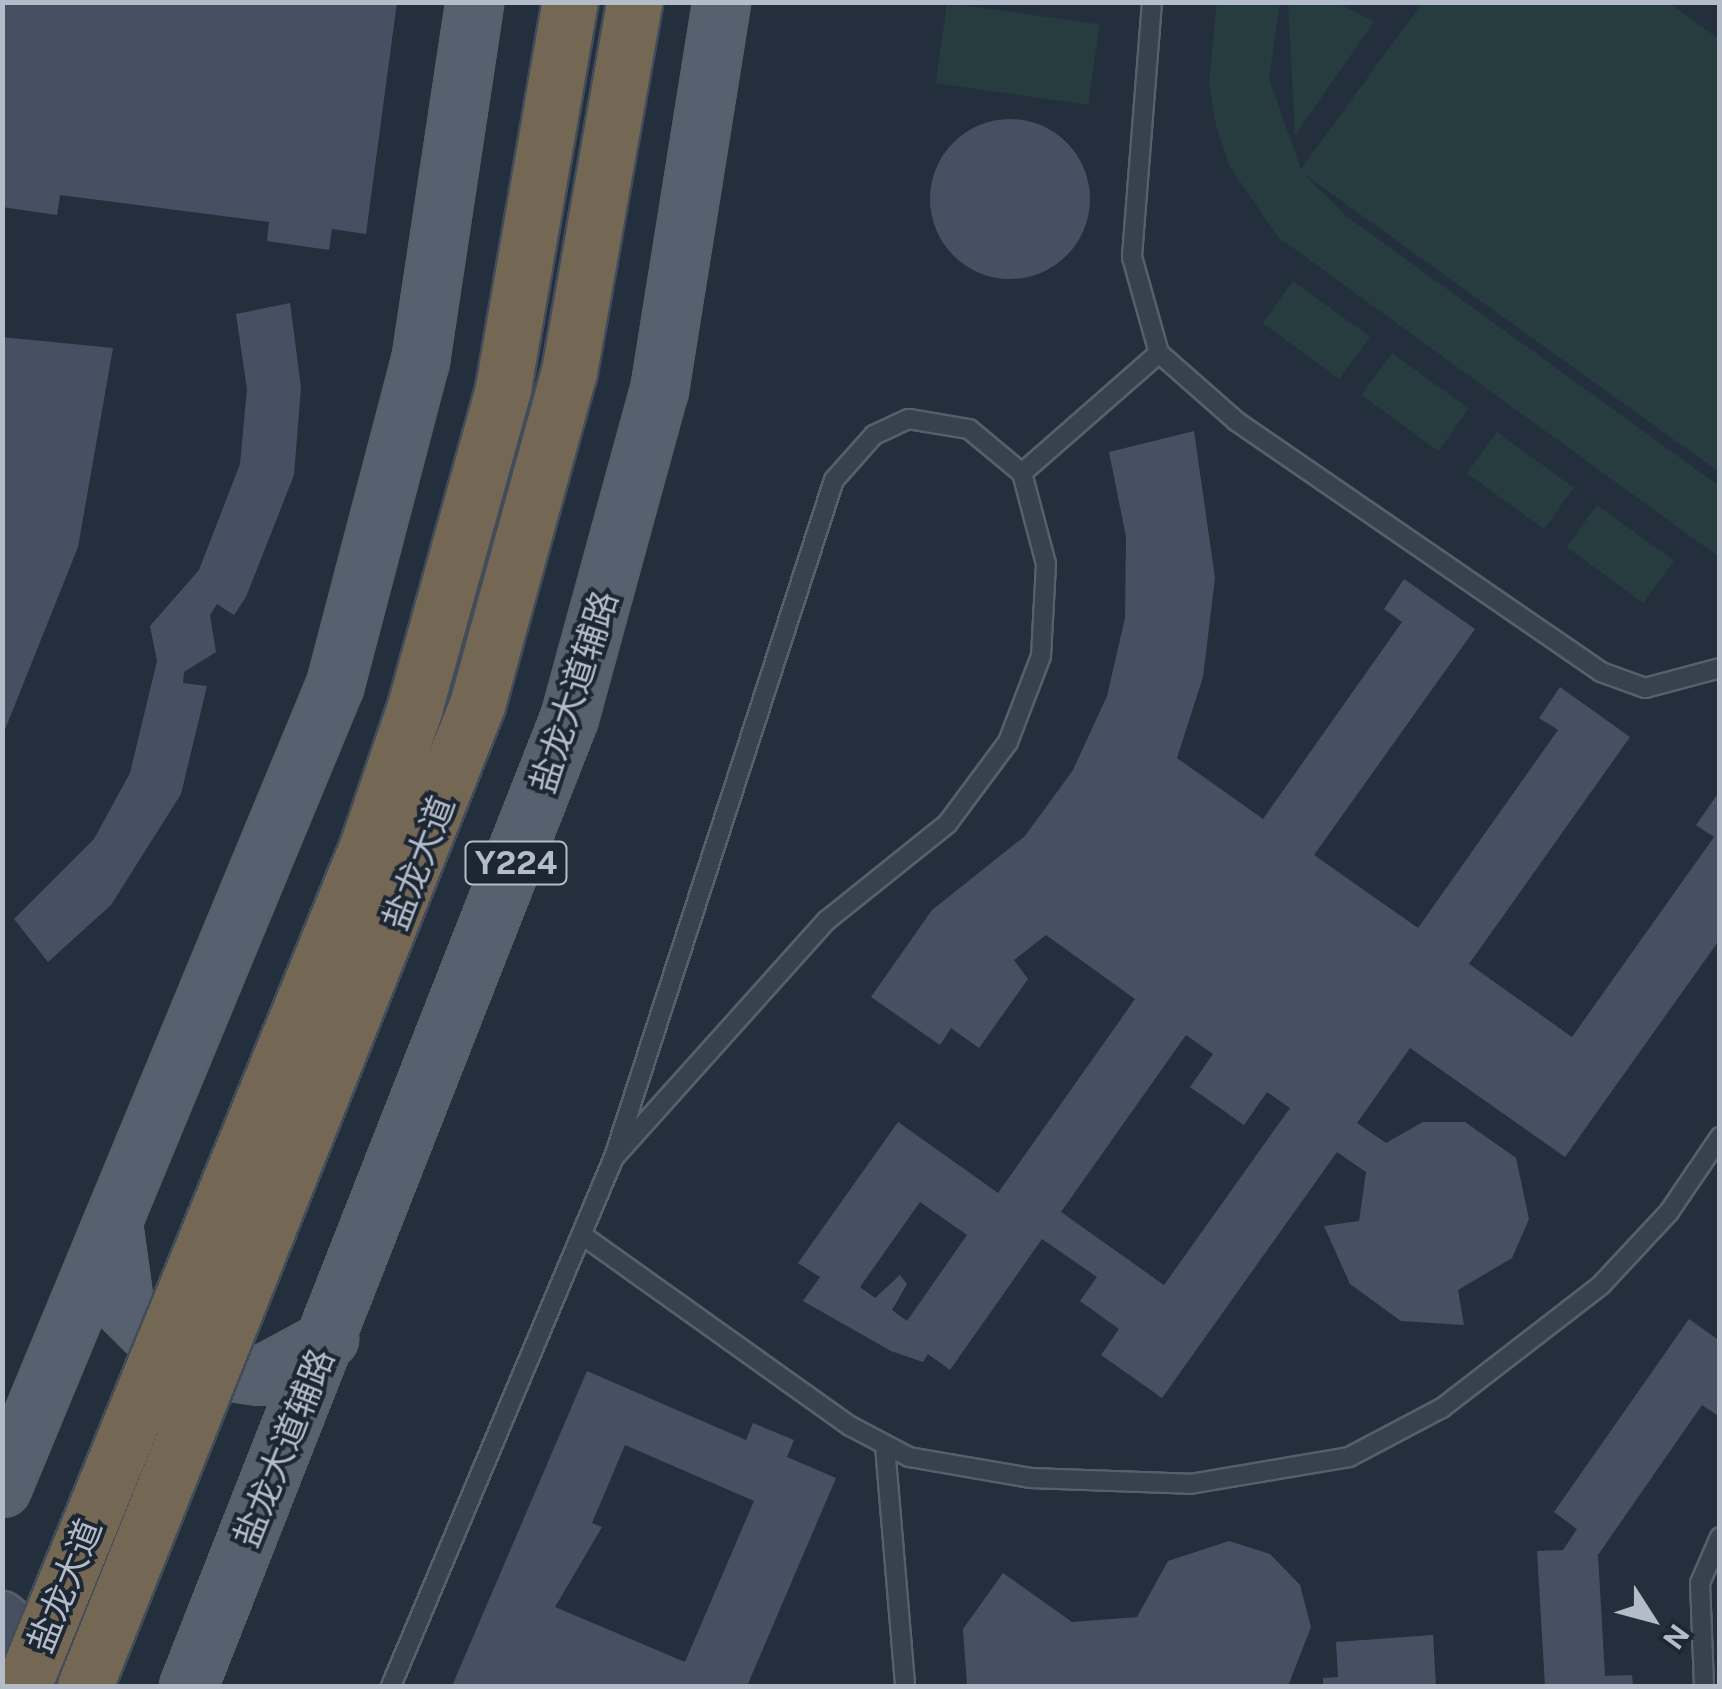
<!DOCTYPE html>
<html>
<head>
<meta charset="utf-8">
<style>
  body { margin:0 }
  #map { position:relative; width:1722px; height:1689px; overflow:hidden; background:#242f3e; font-family:"Public Sans","Noto Sans SC",sans-serif }
  div>[style] { position:absolute }
  .green>* { inset:0; background:#263c3f; transform-origin:0 0 }
  .building>* { inset:0; background:#455162 }
  .round { border-radius:50% }
  .roads { filter:drop-shadow(2px 0 #565f6c) drop-shadow(-2px 0 #565f6c) drop-shadow(0 2px #565f6c) drop-shadow(0 -2px #565f6c) }
  .lane>* { height:18px; margin:-9px; padding:0 9px; transform-origin:9px; border-radius:9px; background:#38414e }
  .secondary>* { height:48px; margin:-24px; padding:0 24px; transform-origin:24px; border-radius:24px; background:#465061 }
  .primary>* { height:55px; margin:-27.5px; padding:0 27.5px; transform-origin:27.5px; border-radius:27.5px; background:#56606e }
  .bridges { filter:drop-shadow(2px 0 #434c59) drop-shadow(-2px 0 #434c59) drop-shadow(0 2px #434c59) drop-shadow(0 -2px #434c59) }
  .highway-bridge>* { height:55px; margin:-27.5px; padding:0 27.5px; transform-origin:27.5px; border-radius:27.5px; background:#746855 }
  span { translate:-50% -50%; white-space:nowrap; text-align:center; line-height:1.15; -webkit-text-stroke:8px #1d2633; paint-order:stroke }
  .shield-label span { padding:2px 8px; background:#1d2633; border:2px solid; border-radius:8px; -webkit-text-stroke-width:0 }
  .shield-label { font-size:32px; color:#b4bcc9; font-weight:700 }
  .street-label { font-size:35px; color:#b4bcc9 }
  .frame { position:absolute; inset:0; border:5px solid #b4bcc9; pointer-events:none }
  .north { position:absolute; left:1602px; top:1569px; width:100px; height:100px; -webkit-text-stroke:8px #1d2633; paint-order:stroke; rotate:126deg; font-size:28px; font-weight:700; line-height:40px; text-align:center; color:#b4bcc9 }
  .north::after { content:''; display:block; margin:auto; width:35px; height:45px; background:#b4bcc9; clip-path:polygon(50% 0,100% 100%,50% 72%,0 100%) }
</style>
</head>
<body>
<div id="map">
  <div class="green">
    <div style="left:947px;top:3px;width:154px;height:81px;rotate:8deg"></div>
    <div style="clip-path:polygon(1217px 3px,1280px 3px,1269px 79px,1301px 169px,1422px 3px,1669px 3px,1719px 39px,1719px 472px,1304px 174px,1346px 216px,1719px 486px,1719px 557px,1278px 237px,1230px 167px,1216px 126px,1209px 83px)"></div>
    <div style="clip-path:polygon(1288px 3px,1338px 3px,1374px 22px,1295px 135px)"></div>
    <div style="left:1293px;top:281px;width:95px;height:52px;rotate:36deg"></div>
    <div style="left:1392px;top:353px;width:95px;height:52px;rotate:36deg"></div>
    <div style="left:1497px;top:432px;width:95px;height:51px;rotate:36deg"></div>
    <div style="left:1597px;top:505px;width:95px;height:52px;rotate:36deg"></div>
  </div>
  <div class="building">
    <div style="clip-path:polygon(2px 2px,397px 2px,366px 234px,332px 229px,329px 250px,267px 241px,269px 222px,60px 195px,57px 215px,2px 207px)"></div>
    <div class="round" style="left:930px;top:119px;width:160px;height:160px"></div>
    <div style="clip-path:polygon(290px 303px,301px 387px,294px 475px,246px 597px,234px 615px,217px 604px,210px 615px,216px 652px,184px 672px,183px 683px,207px 686px,181px 794px,111px 905px,48px 962px,14px 919px,94px 839px,130px 773px,157px 661px,150px 626px,199px 570px,240px 464px,247px 389px,236px 314px)"></div>
    <div style="clip-path:polygon(2px 337px,113px 348px,78px 547px,2px 737px)"></div>
    <div style="clip-path:polygon(evenodd,1194px 431px,1215px 578px,1203px 677px,1177px 758px,1263px 819px,1402px 622px,1384px 609px,1404px 579px,1475px 629px,1314px 855px,1418px 928px,1558px 730px,1539px 718px,1560px 687px,1630px 737px,1469px 964px,1572px 1037px,1714px 837px,1696px 825px,1717px 795px,1720px 939px,1565px 1157px,1410px 1048px,1357px 1123px,1386px 1143px,1423px 1122px,1465px 1122px,1516px 1158px,1529px 1219px,1512px 1258px,1458px 1290px,1464px 1325px,1401px 1321px,1350px 1284px,1324px 1226px,1359px 1221px,1366px 1172px,1337px 1152px,1162px 1398px,1101px 1355px,1119px 1329px,1080px 1301px,1097px 1277px,1042px 1239px,950px 1370px,928px 1354px,923px 1362px,891px 1351px,803px 1301px,820px 1277px,798px 1263px,898px 1122px,998px 1193px,1135px 999px,1046px 935px,1014px 960px,1028px 979px,979px 1048px,951px 1028px,940px 1045px,871px 997px,932px 910px,1025px 836px,1073px 770px,1107px 696px,1125px 618px,1126px 537px,1109px 452px,1194px 431px,1186px 1035px,1213px 1054px,1190px 1087px,1244px 1125px,1267px 1092px,1290px 1108px,1164px 1285px,1061px 1212px,1186px 1035px,1194px 431px,920px 1202px,967px 1235px,907px 1321px,892px 1310px,907px 1284px,900px 1275px,875px 1298px,860px 1287px,920px 1202px)"></div>
    <div style="clip-path:polygon(1689px 1319px,1720px 1341px,1720px 1417px,1702px 1405px,1598px 1555px,1605px 1676px,1632px 1675px,1633px 1686px,1545px 1686px,1537px 1551px,1563px 1550px,1577px 1529px,1554px 1512px)"></div>
    <div style="clip-path:polygon(evenodd,587px 1371px,746px 1440px,753px 1423px,794px 1440px,787px 1457px,836px 1478px,747px 1686px,452px 1686px,587px 1371px,625px 1445px,754px 1501px,685px 1662px,555px 1607px,602px 1527px,592px 1523px,625px 1445px)"></div>
    <div style="clip-path:polygon(1229px 1541px,1270px 1554px,1300px 1585px,1311px 1627px,1288px 1686px,967px 1686px,963px 1629px,1003px 1573px,1072px 1622px,1137px 1617px,1168px 1561px)"></div>
    <div style="clip-path:polygon(1433px 1635px,1436px 1686px,1323px 1686px,1323px 1678px,1338px 1677px,1336px 1642px)"></div>
  </div>
  <div class="roads">
    <div class="lane">
      <div style="left:1152px;top:2px;width:256px;rotate:94.5deg"></div>
      <div style="left:1132px;top:257px;width:100px;rotate:74.3deg"></div>
      <div style="left:1159px;top:353px;width:103px;rotate:41.4deg"></div>
      <div style="left:1236px;top:421px;width:443px;rotate:34.5deg"></div>
      <div style="left:1601px;top:672px;width:47px;rotate:20deg"></div>
      <div style="left:1645px;top:688px;width:78px;rotate:-14.9deg"></div>
      <div style="left:1022px;top:473px;width:182px;rotate:-41.2deg"></div>
      <div style="left:582px;top:1235px;width:329px;rotate:35.5deg"></div>
      <div style="left:850px;top:1426px;width:67px;rotate:27.7deg"></div>
      <div style="left:909px;top:1457px;width:123px;rotate:9.8deg"></div>
      <div style="left:1030px;top:1478px;width:160px;rotate:2.1deg"></div>
      <div style="left:1190px;top:1484px;width:161px;rotate:-9.6deg"></div>
      <div style="left:1349px;top:1457px;width:105px;rotate:-27.8deg"></div>
      <div style="left:1442px;top:1408px;width:201px;rotate:-37.7deg"></div>
      <div style="left:1601px;top:1285px;width:100px;rotate:-47deg"></div>
      <div style="left:1669px;top:1212px;width:91px;rotate:-55.8deg"></div>
      <div style="left:885px;top:1446px;width:241px;rotate:85.2deg"></div>
      <div style="left:391px;top:1686px;width:574px;rotate:-67.14deg"></div>
      <div style="left:614px;top:1157px;width:712px;rotate:-72deg"></div>
      <div style="left:834px;top:480px;width:60px;rotate:-48.4deg"></div>
      <div style="left:874px;top:435px;width:38px;rotate:-25deg"></div>
      <div style="left:909px;top:419px;width:61px;rotate:9.5deg"></div>
      <div style="left:969px;top:429px;width:69px;rotate:39.7deg"></div>
      <div style="left:1022px;top:473px;width:94px;rotate:75.2deg"></div>
      <div style="left:1046px;top:564px;width:92px;rotate:93.1deg"></div>
      <div style="left:1041px;top:656px;width:92px;rotate:111deg"></div>
      <div style="left:1008px;top:742px;width:102px;rotate:126.6deg"></div>
      <div style="left:947px;top:824px;width:154px;rotate:141.3deg"></div>
      <div style="left:827px;top:920px;width:319px;rotate:131.9deg"></div>
      <div style="left:1704px;top:1686px;width:103px;rotate:-92.2deg"></div>
      <div style="left:1700px;top:1583px;width:50px;rotate:-66.5deg"></div>
    </div>
    <div class="secondary">
      <div style="left:2px;top:1616px;width:109px;rotate:40.1deg"></div>
    </div>
    <div class="primary">
      <div style="left:114px;top:1230px;width:80px;rotate:82.1deg"></div>
      <div style="left:125px;top:1309px;width:79px;rotate:45deg"></div>
      <div style="left:181px;top:1365px;width:79px;rotate:8deg"></div>
      <div style="left:259px;top:1376px;width:80px;rotate:-28.5deg"></div>
      <div style="left:2px;top:1488px;width:870px;rotate:-67.5deg"></div>
      <div style="left:335px;top:684px;width:334px;rotate:-75.3deg"></div>
      <div style="left:420px;top:361px;width:363px;rotate:-81.4deg"></div>
      <div style="left:188px;top:1686px;width:1040px;rotate:-68.52deg"></div>
      <div style="left:569px;top:718px;width:340px;rotate:-74.7deg"></div>
      <div style="left:659px;top:390px;width:393px;rotate:-80.9deg"></div>
    </div>
  </div>
  <div class="bridges">
    <div class="highway-bridge">
      <div style="left:23px;top:1686px;width:907px;rotate:-67.71deg"></div>
      <div style="left:367px;top:847px;width:145px;rotate:-71.1deg"></div>
      <div style="left:414px;top:710px;width:334px;rotate:-74.5deg"></div>
      <div style="left:503px;top:388px;width:392px;rotate:-80.2deg"></div>
      <div style="left:85px;top:1686px;width:1056px;rotate:-68.22deg"></div>
      <div style="left:477px;top:705px;width:345px;rotate:-74.6deg"></div>
      <div style="left:569px;top:372px;width:376px;rotate:-80deg"></div>
    </div>
  </div>
  <div class="shield-label">
    <span style="left:516px;top:863px">Y224</span>
  </div>
  <div class="street-label">
    <span style="left:574px;top:692px;rotate:-72deg">盐龙大道辅路</span>
    <span style="left:419px;top:863px;rotate:-69deg">盐龙大道</span>
    <span style="left:284px;top:1448px;rotate:-68deg">盐龙大道辅路</span>
    <span style="left:65px;top:1586px;rotate:-68deg">盐龙大道</span>
  </div>
  <div class="frame"></div>
  <div class="north">N</div>
</div>
</body>
</html>
